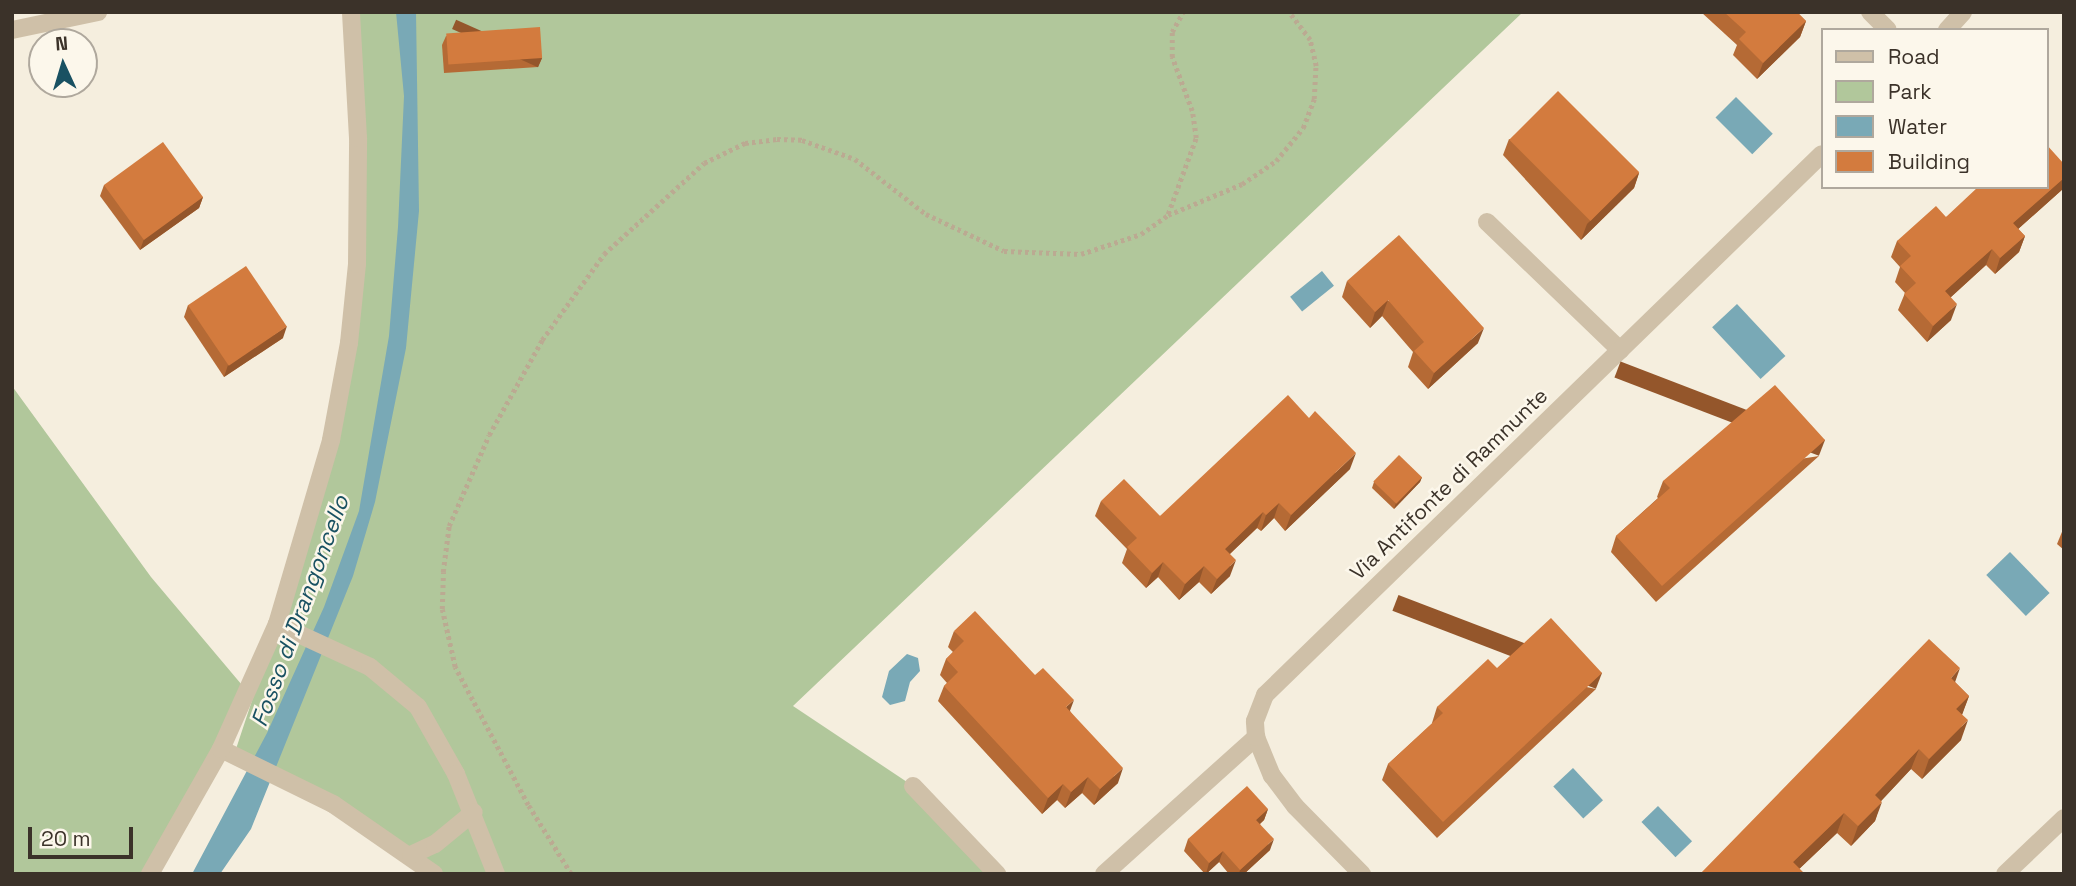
<!DOCTYPE html>
<html>
<head>
<meta charset="utf-8">
<style>
  body { margin:0 }
  #map { position:relative; width:2076px; height:886px; overflow:hidden; background:#f5eede; font-family:"Space Grotesk",sans-serif }
  div>[style] { position:absolute }
  .green>* { inset:0; background:#b1c79b }
  .water>* { inset:0; background:#79a9b6; transform-origin:0 0 }
  .path>* { height:4.5px; margin-top:-2.25px; transform-origin:0; background:repeating-linear-gradient(90deg,#bbaa92 0 3.5px,transparent 0 7px) }
  .minor>* { height:18px; margin:-9px; padding:0 9px; transform-origin:9px; border-radius:9px; background:#cfc0a8 }
  .tertiary>* { height:18px; margin:-9px; padding:0 9px; transform-origin:9px; border-radius:9px; background:#cfc0a8 }
  .wall>* { inset:0; background:#b56a35 }
  .shaded-wall>* { inset:0; background:#94562b; transform-origin:0 0 }
  .building>* { inset:0; background:#d37b3e; transform-origin:0 0 }
  span { translate:-50% -50%; white-space:nowrap; text-align:center; line-height:1.15; -webkit-text-stroke:5px #fcf7eb; paint-order:stroke }
  .street-label { font-size:21px; color:#3b3229 }
  .water-label { font-size:23px; color:#195162; font-style:italic }
  .frame { position:absolute; inset:0; border:14px solid #3b3229; pointer-events:none }
  .legend { position:absolute; left:1821px; top:28px; width:228px; height:161px; box-sizing:border-box; background:#fcf7eb; border:2px solid #afa89d; margin:0; padding:9px 12px; list-style:none; font-size:21px; color:#3b3229 }
  .legend li { display:flex; align-items:center; gap:14px; height:35px }
  .legend b { width:35px; border:2px solid #afa89d }
  .north { position:absolute; left:28px; top:28px; width:70px; height:70px; box-sizing:border-box; background:#fcf7eb; border:2px solid #afa89d; border-radius:50%; rotate:356deg; font-size:19px; font-weight:700; line-height:28px; text-align:center; color:#3b3229 }
  .north::after { content:''; display:block; margin:auto; width:24px; height:32px; background:#195162; clip-path:polygon(50% 0,100% 100%,50% 72%,0 100%) }
  .scale { position:absolute; left:28px; top:827px; width:105px; height:32px; box-sizing:border-box; border:4px solid #3b3229; border-top:0; padding-left:9px; font-size:21px; line-height:24px; white-space:nowrap; color:#3b3229; -webkit-text-stroke:5px #fcf7eb; paint-order:stroke }
</style>
</head>
<body>
<div id="map">
  <div class="green">
    <div style="clip-path:polygon(351px 12px,1523px 12px,793px 706px,913px 786px,997px 874px,434px 874px,234px 755px,310px 525px,349px 343px)"></div>
    <div style="clip-path:polygon(12px 386px,151px 577px,247px 691px,150px 874px,12px 874px)"></div>
  </div>
  <div class="water">
    <div style="clip-path:polygon(396px 12px,416px 12px,419px 211px,406px 348px,375px 502px,353px 576px,251px 829px,220px 874px,192px 874px,267px 733px,324px 607px,359px 511px,389px 336px,398px 227px,404px 96px)"></div>
    <div style="left:1736px;top:97px;width:52px;height:29px;rotate:45deg"></div>
    <div style="left:1322px;top:271px;width:19px;height:41px;rotate:51deg"></div>
    <div style="left:1737px;top:304px;width:71px;height:34px;rotate:47deg"></div>
    <div style="left:2010px;top:552px;width:57px;height:33px;rotate:46deg"></div>
    <div style="clip-path:polygon(907px 654px,918px 658px,920px 671px,910px 682px,905px 701px,890px 705px,882px 697px,889px 671px)"></div>
    <div style="left:1573px;top:768px;width:44px;height:27px;rotate:47deg"></div>
    <div style="left:1658px;top:806px;width:49px;height:23px;rotate:46deg"></div>
  </div>
  <div class="path">
    <div style="left:1168px;top:214px;width:81px;rotate:-69.8deg"></div>
    <div style="left:1196px;top:138px;width:27px;rotate:-98deg"></div>
    <div style="left:1192px;top:111px;width:58px;rotate:-110.3deg"></div>
    <div style="left:1172px;top:57px;width:25px;rotate:-90deg"></div>
    <div style="left:1172px;top:32px;width:23px;rotate:-61deg"></div>
    <div style="left:571px;top:874px;width:81px;rotate:-121.9deg"></div>
    <div style="left:528px;top:805px;width:156px;rotate:-117.9deg"></div>
    <div style="left:455px;top:667px;width:59px;rotate:-102.6deg"></div>
    <div style="left:442px;top:609px;width:37px;rotate:-88deg"></div>
    <div style="left:443px;top:572px;width:46px;rotate:-82.6deg"></div>
    <div style="left:449px;top:526px;width:99px;rotate:-66.3deg"></div>
    <div style="left:489px;top:435px;width:109px;rotate:-60.8deg"></div>
    <div style="left:542px;top:340px;width:106px;rotate:-54.2deg"></div>
    <div style="left:604px;top:254px;width:135px;rotate:-42.3deg"></div>
    <div style="left:704px;top:163px;width:46px;rotate:-26deg"></div>
    <div style="left:745px;top:143px;width:32px;rotate:-7deg"></div>
    <div style="left:777px;top:139px;width:25px;rotate:2deg"></div>
    <div style="left:802px;top:140px;width:56px;rotate:19.7deg"></div>
    <div style="left:855px;top:159px;width:90px;rotate:37.8deg"></div>
    <div style="left:926px;top:214px;width:86px;rotate:25.4deg"></div>
    <div style="left:1004px;top:251px;width:77px;rotate:2.2deg"></div>
    <div style="left:1081px;top:254px;width:63px;rotate:-18.4deg"></div>
    <div style="left:1141px;top:234px;width:33px;rotate:-35deg"></div>
    <div style="left:1168px;top:215px;width:80px;rotate:-22.7deg"></div>
    <div style="left:1242px;top:184px;width:41px;rotate:-34.1deg"></div>
    <div style="left:1276px;top:161px;width:43px;rotate:-50.7deg"></div>
    <div style="left:1303px;top:128px;width:31px;rotate:-69deg"></div>
    <div style="left:1314px;top:99px;width:33px;rotate:-87deg"></div>
    <div style="left:1316px;top:66px;width:27px;rotate:-103deg"></div>
    <div style="left:1310px;top:40px;width:35px;rotate:-127deg"></div>
  </div>
  <div class="minor">
    <div style="left:1870px;top:12px;width:25px;rotate:45deg"></div>
    <div style="left:1947px;top:30px;width:24px;rotate:-48deg"></div>
    <div style="left:1487px;top:222px;width:185px;rotate:43.9deg"></div>
    <div style="left:913px;top:786px;width:122px;rotate:46.3deg"></div>
    <div style="left:1104px;top:874px;width:205px;rotate:-42deg"></div>
    <div style="left:1362px;top:874px;width:95px;rotate:-134.6deg"></div>
    <div style="left:1295px;top:806px;width:38px;rotate:-127deg"></div>
    <div style="left:1272px;top:776px;width:42px;rotate:-112.3deg"></div>
    <div style="left:1256px;top:737px;width:16px;rotate:-94deg"></div>
    <div style="left:1255px;top:721px;width:28px;rotate:-69deg"></div>
    <div style="left:1265px;top:695px;width:776px;rotate:-44.17deg"></div>
    <div style="left:2005px;top:874px;width:81px;rotate:-43.5deg"></div>
  </div>
  <div class="tertiary">
    <div style="left:12px;top:30px;width:88px;rotate:-11.8deg"></div>
    <div style="left:277px;top:624px;width:102px;rotate:24.8deg"></div>
    <div style="left:370px;top:667px;width:62px;rotate:39.8deg"></div>
    <div style="left:418px;top:707px;width:77px;rotate:60.4deg"></div>
    <div style="left:456px;top:774px;width:108px;rotate:68.2deg"></div>
    <div style="left:221px;top:749px;width:125px;rotate:26.2deg"></div>
    <div style="left:333px;top:804px;width:123px;rotate:34.7deg"></div>
    <div style="left:411px;top:855px;width:26px;rotate:-25deg"></div>
    <div style="left:435px;top:844px;width:50px;rotate:-39.4deg"></div>
    <div style="left:150px;top:874px;width:144px;rotate:-60.4deg"></div>
    <div style="left:221px;top:749px;width:137px;rotate:-65.9deg"></div>
    <div style="left:277px;top:624px;width:192px;rotate:-73.6deg"></div>
    <div style="left:331px;top:440px;width:99px;rotate:-79.5deg"></div>
    <div style="left:349px;top:343px;width:79px;rotate:-84.2deg"></div>
    <div style="left:357px;top:264px;width:126px;rotate:-89.5deg"></div>
    <div style="left:358px;top:138px;width:126px;rotate:-93.2deg"></div>
  </div>
  <div class="wall">
    <div style="clip-path:polygon(1701px 12px,1797px 12px,1806px 21px,1800px 37px,1757px 79px,1733px 55px,1737px 45px)"></div>
    <div style="clip-path:polygon(446px 36px,542px 58px,538px 67px,444px 73px,442px 45px)"></div>
    <div style="clip-path:polygon(1509px 139px,1639px 173px,1634px 188px,1581px 240px,1503px 155px)"></div>
    <div style="clip-path:polygon(2064px 164px,2064px 188px,2018px 229px,2025px 236px,2019px 252px,1995px 274px,1986px 265px,1951px 297px,1951px 320px,1927px 342px,1898px 310px,1905px 293px,1895px 282px,1900px 267px,1891px 257px,1897px 241px,1946px 217px)"></div>
    <div style="clip-path:polygon(104px 185px,203px 197px,199px 208px,140px 250px,100px 196px)"></div>
    <div style="clip-path:polygon(1347px 281px,1478px 343px,1428px 389px,1408px 367px,1413px 352px,1382px 316px,1370px 328px,1342px 297px)"></div>
    <div style="clip-path:polygon(188px 305px,283px 338px,224px 377px,184px 317px)"></div>
    <div style="clip-path:polygon(1819px 456px,1656px 602px,1611px 552px,1616px 536px,1658px 498px,1657px 497px,1663px 481px)"></div>
    <div style="clip-path:polygon(1350px 469px,1285px 531px,1274px 518px,1261px 531px,1257px 528px,1230px 554px,1230px 576px,1211px 594px,1199px 582px,1179px 600px,1158px 577px,1146px 588px,1122px 563px,1127px 549px,1095px 516px,1101px 501px,1160px 516px)"></div>
    <div style="clip-path:polygon(1422px 477px,1420px 482px,1394px 509px,1372px 488px,1374px 482px)"></div>
    <div style="clip-path:polygon(2064px 527px,2064px 550px,2057px 544px)"></div>
    <div style="clip-path:polygon(954px 631px,1070px 711px,1118px 783px,1094px 805px,1082px 793px,1065px 808px,1057px 800px,1042px 814px,938px 701px,944px 686px,947px 683px,940px 675px,946px 659px,953px 652px,948px 647px)"></div>
    <div style="clip-path:polygon(1497px 668px,1596px 689px,1437px 838px,1382px 780px,1388px 764px,1432px 724px,1432px 723px,1437px 707px)"></div>
    <div style="clip-path:polygon(1955px 682px,1969px 696px,1962px 714px,1961px 740px,1922px 779px,1911px 769px,1881px 801px,1875px 821px,1851px 846px,1837px 833px,1800px 868px,1700px 874px)"></div>
    <div style="clip-path:polygon(1268px 809px,1264px 820px,1260px 824px,1270px 850px,1244px 874px,1229px 874px,1219px 862px,1206px 874px,1205px 874px,1184px 851px,1188px 839px)"></div>
  </div>
  <div class="shaded-wall">
    <div style="clip-path:polygon(1806px 21px,1800px 37px,1757px 79px,1763px 63px)"></div>
    <div style="left:542px;top:58px;width:10px;height:94px;rotate:114deg"></div>
    <div style="clip-path:polygon(1639px 173px,1634px 188px,1581px 240px,1587px 224px)"></div>
    <div style="clip-path:polygon(2064px 178px,2064px 188px,2007px 239px,2013px 223px)"></div>
    <div style="clip-path:polygon(203px 197px,199px 208px,140px 250px,144px 239px)"></div>
    <div style="clip-path:polygon(2025px 236px,2019px 252px,1995px 274px,2000px 258px)"></div>
    <div style="clip-path:polygon(1992px 249px,1986px 265px,1940px 307px,1945px 291px)"></div>
    <div style="clip-path:polygon(1388px 300px,1382px 316px,1370px 328px,1375px 312px)"></div>
    <div style="clip-path:polygon(1957px 304px,1951px 320px,1927px 342px,1933px 326px)"></div>
    <div style="clip-path:polygon(287px 326px,283px 338px,224px 377px,228px 365px)"></div>
    <div style="clip-path:polygon(1484px 328px,1478px 343px,1428px 389px,1434px 373px)"></div>
    <div style="left:1825px;top:440px;width:17px;height:219px;rotate:111deg"></div>
    <div style="clip-path:polygon(1356px 453px,1350px 469px,1285px 531px,1291px 515px)"></div>
    <div style="clip-path:polygon(1422px 477px,1420px 482px,1394px 509px,1396px 503px)"></div>
    <div style="clip-path:polygon(1279px 503px,1274px 518px,1261px 531px,1266px 515px)"></div>
    <div style="clip-path:polygon(1263px 512px,1257px 528px,1219px 564px,1225px 549px)"></div>
    <div style="clip-path:polygon(1236px 560px,1230px 576px,1211px 594px,1217px 579px)"></div>
    <div style="clip-path:polygon(1163px 562px,1158px 577px,1146px 588px,1152px 573px)"></div>
    <div style="clip-path:polygon(1204px 566px,1199px 582px,1179px 600px,1185px 584px)"></div>
    <div style="clip-path:polygon(1960px 668px,1953px 688px,1951px 678px)"></div>
    <div style="left:1602px;top:673px;width:17px;height:218px;rotate:111deg"></div>
    <div style="clip-path:polygon(1969px 696px,1962px 715px,1956px 709px)"></div>
    <div style="clip-path:polygon(1074px 700px,1068px 716px,1066px 707px)"></div>
    <div style="clip-path:polygon(1968px 720px,1961px 740px,1922px 779px,1929px 759px)"></div>
    <div style="clip-path:polygon(1919px 749px,1911px 769px,1868px 815px,1875px 795px)"></div>
    <div style="clip-path:polygon(1123px 768px,1118px 783px,1094px 805px,1100px 789px)"></div>
    <div style="clip-path:polygon(1088px 777px,1082px 793px,1065px 808px,1071px 792px)"></div>
    <div style="clip-path:polygon(1063px 784px,1057px 800px,1042px 814px,1048px 798px)"></div>
    <div style="clip-path:polygon(1882px 802px,1875px 821px,1851px 846px,1858px 826px)"></div>
    <div style="clip-path:polygon(1268px 809px,1264px 820px,1252px 831px,1256px 820px)"></div>
    <div style="clip-path:polygon(1844px 813px,1837px 833px,1794px 874px,1793px 862px)"></div>
    <div style="clip-path:polygon(1274px 839px,1270px 850px,1244px 874px,1239px 874px,1240px 870px)"></div>
    <div style="clip-path:polygon(1223px 851px,1219px 862px,1206px 874px,1209px 863px)"></div>
  </div>
  <div class="building">
    <div style="clip-path:polygon(1724px 12px,1797px 12px,1806px 21px,1763px 63px,1739px 39px,1746px 32px)"></div>
    <div style="left:540px;top:27px;width:31px;height:94px;rotate:86deg"></div>
    <div style="left:1558px;top:91px;width:115px;height:69px;rotate:45deg"></div>
    <div style="left:163px;top:142px;width:68px;height:73px;rotate:54deg"></div>
    <div style="clip-path:polygon(2046px 144px,2064px 164px,2064px 178px,2013px 223px,2025px 236px,2000px 258px,1992px 249px,1945px 291px,1957px 304px,1933px 326px,1904px 294px,1916px 283px,1900px 266px,1911px 256px,1897px 241px,1936px 206px,1946px 217px,1978px 187px,2046px 187px)"></div>
    <div style="clip-path:polygon(1399px 235px,1484px 328px,1434px 373px,1414px 351px,1424px 342px,1388px 300px,1375px 312px,1347px 281px)"></div>
    <div style="left:246px;top:266px;width:73px;height:70px;rotate:56deg"></div>
    <div style="clip-path:polygon(1775px 385px,1825px 440px,1662px 586px,1616px 536px,1670px 488px,1663px 481px)"></div>
    <div style="clip-path:polygon(1288px 395px,1309px 418px,1315px 411px,1356px 453px,1291px 515px,1279px 503px,1266px 515px,1263px 512px,1225px 549px,1236px 560px,1217px 579px,1204px 566px,1185px 584px,1163px 562px,1152px 573px,1127px 547px,1137px 538px,1101px 501px,1124px 479px,1160px 516px)"></div>
    <div style="left:1399px;top:455px;width:32px;height:37px;rotate:44deg"></div>
    <div style="clip-path:polygon(975px 611px,1035px 675px,1043px 668px,1074px 700px,1066px 707px,1123px 768px,1100px 789px,1088px 777px,1071px 792px,1063px 784px,1048px 798px,944px 686px,958px 672px,946px 659px,964px 641px,954px 631px)"></div>
    <div style="clip-path:polygon(1551px 618px,1602px 673px,1443px 822px,1388px 764px,1443px 713px,1437px 707px,1488px 659px,1497px 668px)"></div>
    <div style="clip-path:polygon(1929px 639px,1960px 668px,1951px 678px,1969px 696px,1956px 709px,1968px 720px,1929px 759px,1919px 749px,1875px 795px,1882px 802px,1858px 826px,1844px 813px,1793px 862px,1805px 874px,1700px 874px)"></div>
    <div style="clip-path:polygon(1247px 786px,1268px 809px,1256px 820px,1274px 839px,1240px 870px,1223px 851px,1209px 863px,1188px 839px)"></div>
  </div>
  <div class="street-label">
    <span style="left:1449px;top:484px;rotate:-44deg">Via Antifonte di Ramnunte</span>
  </div>
  <div class="water-label">
    <span style="left:300px;top:611px;rotate:-70deg">Fosso di Drangoncello</span>
  </div>
  <div class="frame"></div>
  <ul class="legend">
  <li><b style="height:9px;background:#cfc0a8"></b>Road</li>
  <li><b style="height:19px;background:#b1c79b"></b>Park</li>
  <li><b style="height:19px;background:#79a9b6"></b>Water</li>
  <li><b style="height:19px;background:#d37b3e"></b>Building</li>
  </ul>
  <div class="north">N</div>
  <div class="scale">20 m</div>
</div>
</body>
</html>
